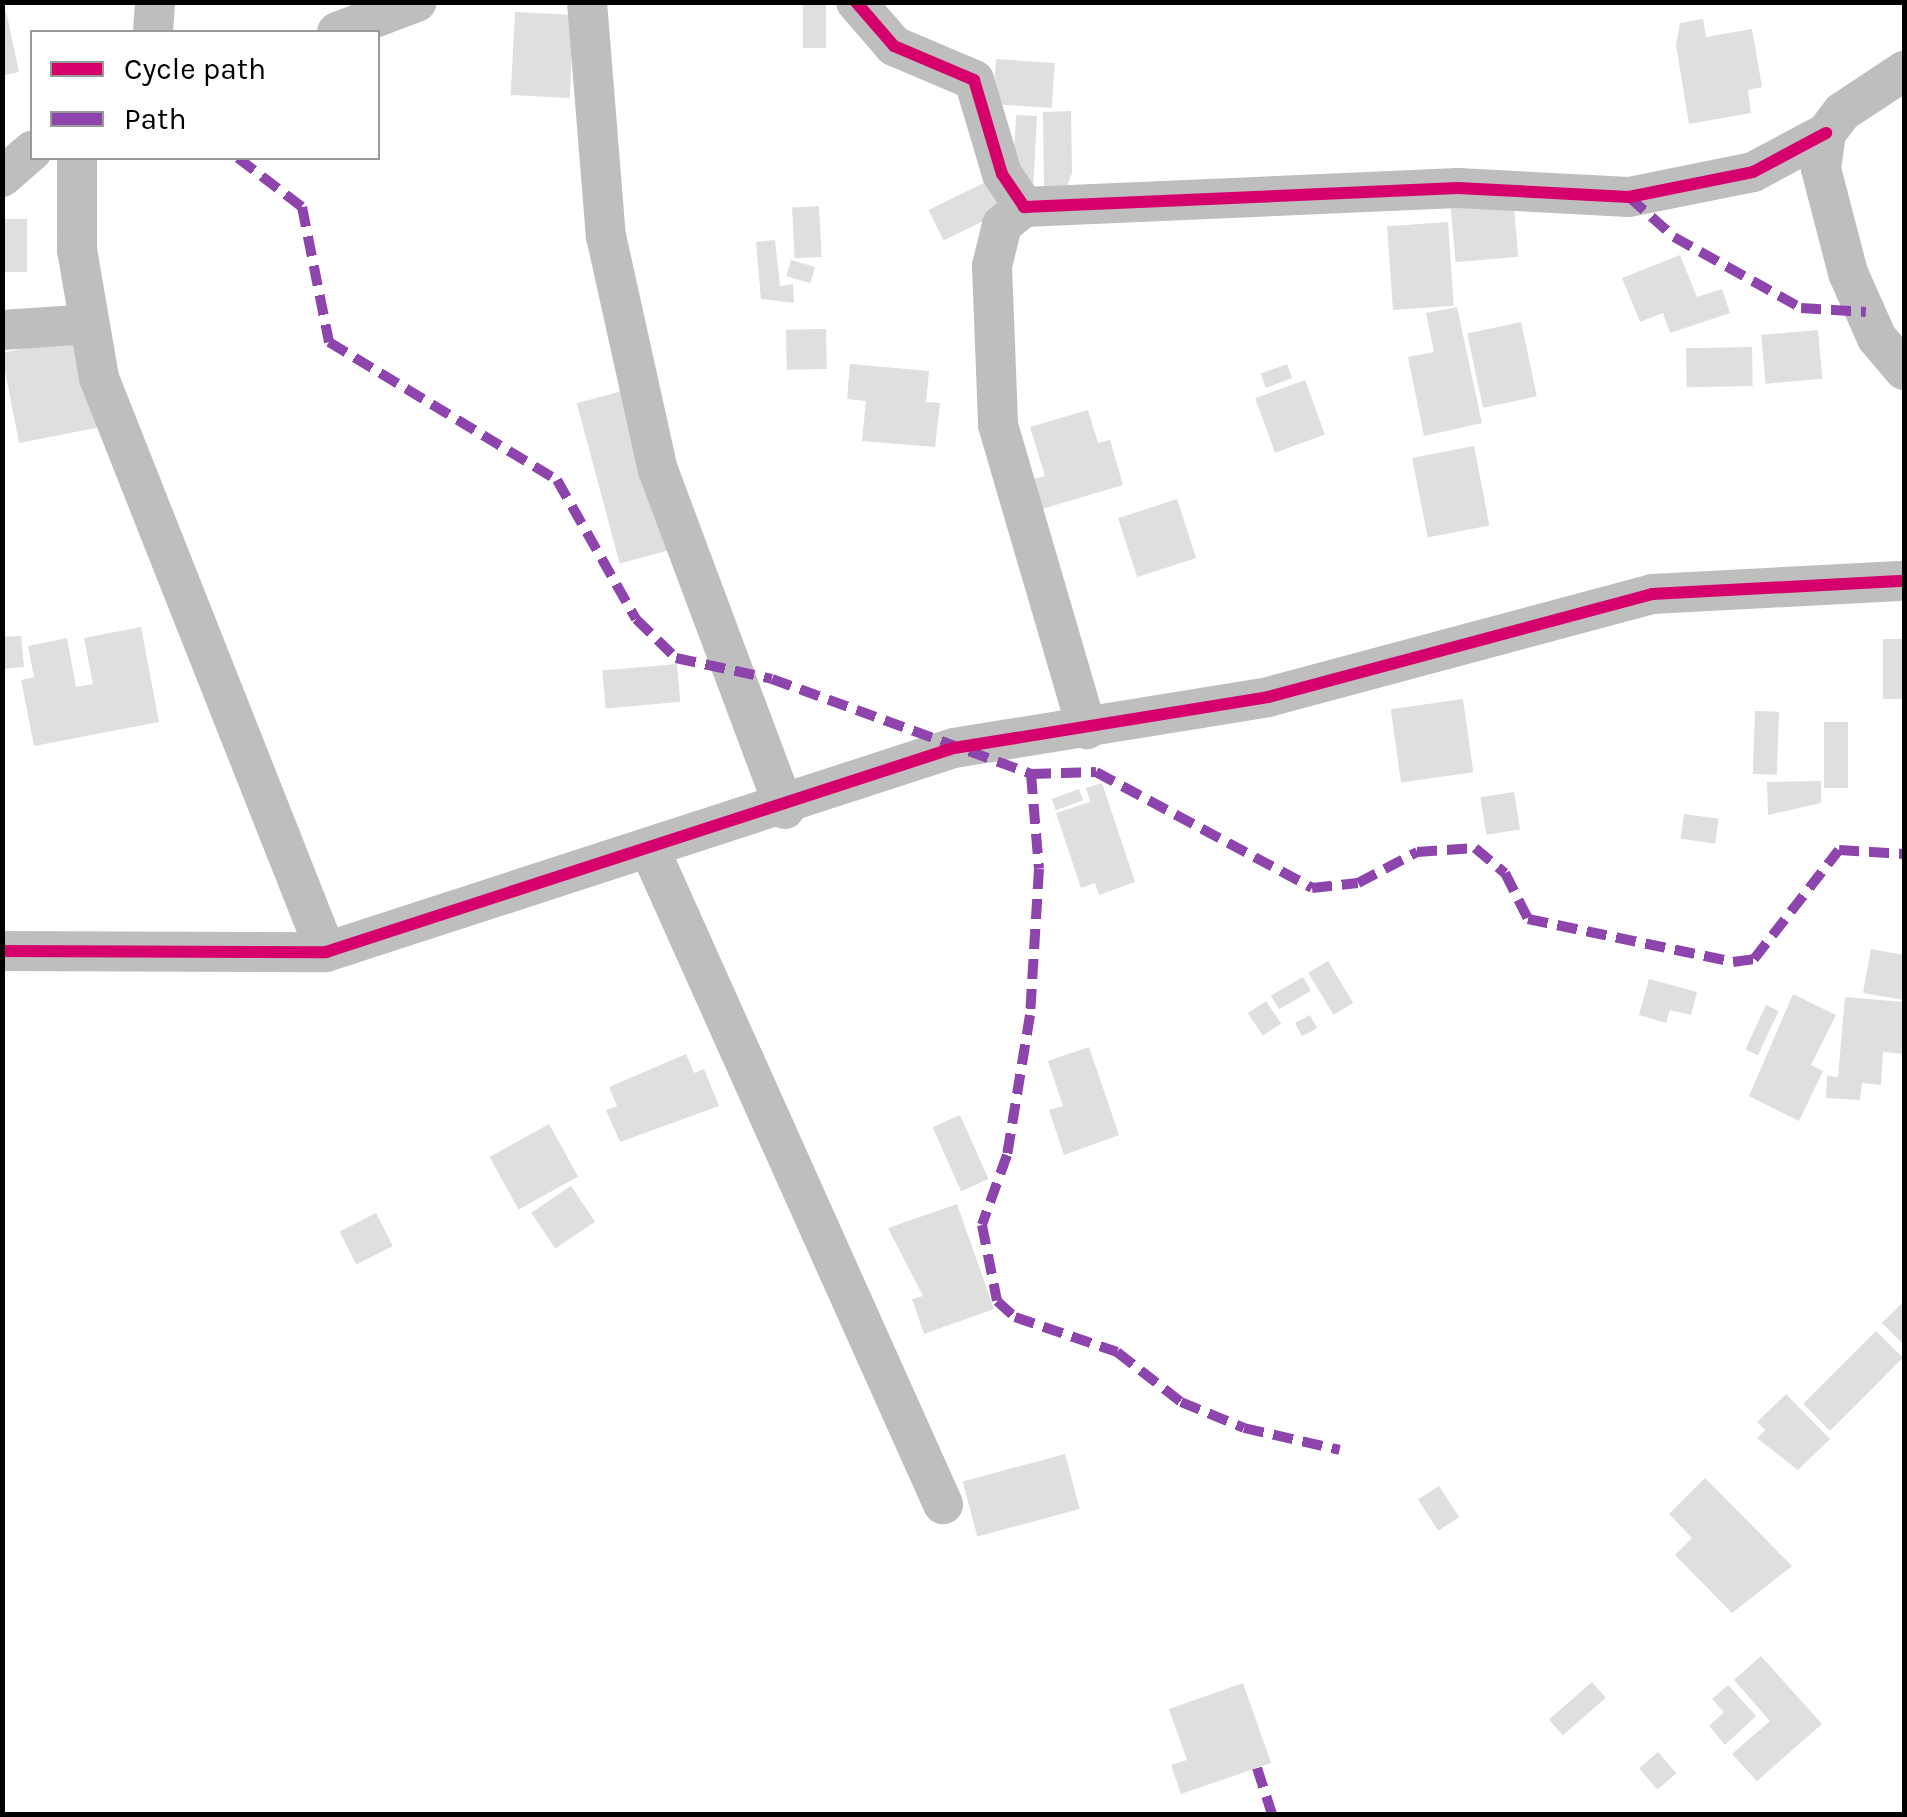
<!DOCTYPE html>
<html>
<head>
<meta charset="utf-8">
<style>
  body { margin:0 }
  #map { position:relative; width:1907px; height:1817px; overflow:hidden; background:#fff; font-family:Karla,sans-serif }
  div>[style] { position:absolute }
  .building>* { inset:0; background:#dfdfdf; transform-origin:0 0 }
  .street>* { height:40px; margin:-20px; padding:0 20px; transform-origin:20px; border-radius:20px; background:#bebebe }
  .quiet>* { height:10px; margin-top:-5px; transform-origin:0; background:repeating-linear-gradient(90deg,#8e44ad 0 20px,transparent 0 30px) }
  .cycleway>* { height:12px; margin:-6px; padding:0 6px; transform-origin:6px; border-radius:6px; background:#d6006c }
  span { translate:-50% -50%; white-space:nowrap; text-align:center; line-height:1.15; -webkit-text-stroke:10px #fff; paint-order:stroke }
  .frame { position:absolute; inset:0; border:5px solid #000; pointer-events:none }
  .legend { position:absolute; left:30px; top:30px; width:350px; height:130px; box-sizing:border-box; background:#fff; border:2px solid #999; margin:0; padding:12px 18px; list-style:none; font-size:30px; color:#000 }
  .legend li { display:flex; align-items:center; gap:20px; height:50px }
  .legend b { width:50px; border:2px solid #999 }
</style>
</head>
<body>
<div id="map">
  <div class="building">
    <div style="left:803px;top:2px;width:23px;height:46px"></div>
    <div style="clip-path:polygon(6px 11px,19px 72px,2px 76px,2px 12px)"></div>
    <div style="left:515px;top:12px;width:59px;height:83px;rotate:3deg"></div>
    <div style="clip-path:polygon(1703px 19px,1706px 37px,1752px 29px,1762px 87px,1748px 90px,1751px 113px,1689px 124px,1676px 45px,1680px 23px)"></div>
    <div style="left:996px;top:59px;width:59px;height:45px;rotate:4deg"></div>
    <div style="clip-path:polygon(1071px 111px,1072px 173px,1066px 189px,1044px 189px,1043px 112px)"></div>
    <div style="left:1016px;top:115px;width:21px;height:68px;rotate:3deg"></div>
    <div style="left:996px;top:177px;width:34px;height:75px;rotate:64deg"></div>
    <div style="left:1513px;top:196px;width:61px;height:63px;rotate:85deg"></div>
    <div style="left:819px;top:206px;width:51px;height:27px;rotate:87deg"></div>
    <div style="left:2px;top:219px;width:25px;height:53px"></div>
    <div style="left:1448px;top:222px;width:84px;height:61px;rotate:86deg"></div>
    <div style="clip-path:polygon(775px 240px,780px 286px,793px 284px,794px 303px,761px 299px,756px 242px)"></div>
    <div style="clip-path:polygon(1680px 255px,1697px 297px,1722px 289px,1730px 313px,1670px 333px,1663px 313px,1640px 322px,1622px 278px)"></div>
    <div style="left:791px;top:260px;width:25px;height:17px;rotate:16deg"></div>
    <div style="clip-path:polygon(1457px 307px,1482px 423px,1424px 436px,1408px 357px,1434px 352px,1426px 313px)"></div>
    <div style="left:1521px;top:322px;width:76px;height:55px;rotate:78deg"></div>
    <div style="left:826px;top:329px;width:40px;height:40px;rotate:89deg"></div>
    <div style="left:1818px;top:330px;width:49px;height:57px;rotate:85deg"></div>
    <div style="left:82px;top:337px;width:92px;height:82px;rotate:79deg"></div>
    <div style="left:1752px;top:347px;width:39px;height:66px;rotate:89deg"></div>
    <div style="clip-path:polygon(850px 364px,929px 371px,926px 402px,940px 403px,935px 447px,862px 441px,866px 401px,847px 399px)"></div>
    <div style="left:1287px;top:364px;width:15px;height:28px;rotate:70deg"></div>
    <div style="left:1305px;top:380px;width:58px;height:53px;rotate:70deg"></div>
    <div style="left:626px;top:390px;width:166px;height:51px;rotate:75deg"></div>
    <div style="clip-path:polygon(1088px 410px,1098px 443px,1110px 440px,1123px 485px,1042px 509px,1033px 479px,1045px 476px,1030px 427px)"></div>
    <div style="left:1474px;top:446px;width:81px;height:63px;rotate:79deg"></div>
    <div style="left:1177px;top:499px;width:62px;height:62px;rotate:72deg"></div>
    <div style="clip-path:polygon(141px 627px,159px 722px,34px 746px,21px 680px,34px 677px,28px 646px,67px 638px,76px 687px,93px 684px,84px 638px)"></div>
    <div style="clip-path:polygon(21px 636px,24px 667px,2px 669px,2px 637px)"></div>
    <div style="left:1883px;top:639px;width:21px;height:60px"></div>
    <div style="left:677px;top:664px;width:38px;height:75px;rotate:85deg"></div>
    <div style="left:1463px;top:699px;width:74px;height:73px;rotate:82deg"></div>
    <div style="left:1755px;top:711px;width:24px;height:63px;rotate:2deg"></div>
    <div style="left:1848px;top:722px;width:66px;height:24px;rotate:90deg"></div>
    <div style="clip-path:polygon(1821px 781px,1821px 803px,1768px 815px,1767px 782px)"></div>
    <div style="clip-path:polygon(1102px 783px,1135px 882px,1099px 895px,1095px 883px,1081px 888px,1056px 813px,1090px 802px,1086px 788px)"></div>
    <div style="left:1079px;top:789px;width:12px;height:29px;rotate:70deg"></div>
    <div style="left:1514px;top:792px;width:38px;height:34px;rotate:81deg"></div>
    <div style="left:1684px;top:814px;width:35px;height:25px;rotate:8deg"></div>
    <div style="clip-path:polygon(1871px 949px,1904px 955px,1904px 1000px,1863px 993px)"></div>
    <div style="left:1328px;top:961px;width:49px;height:23px;rotate:59deg"></div>
    <div style="left:1303px;top:977px;width:16px;height:37px;rotate:60deg"></div>
    <div style="clip-path:polygon(1649px 979px,1697px 992px,1691px 1015px,1670px 1010px,1666px 1023px,1639px 1015px)"></div>
    <div style="clip-path:polygon(1793px 994px,1836px 1015px,1811px 1065px,1823px 1071px,1799px 1121px,1749px 1096px)"></div>
    <div style="clip-path:polygon(1845px 997px,1904px 1002px,1904px 1054px,1883px 1052px,1881px 1085px,1862px 1083px,1860px 1100px,1826px 1098px,1827px 1076px,1838px 1077px)"></div>
    <div style="left:1266px;top:1001px;width:27px;height:22px;rotate:56deg"></div>
    <div style="left:1766px;top:1005px;width:14px;height:49px;rotate:25deg"></div>
    <div style="left:1310px;top:1015px;width:15px;height:17px;rotate:62deg"></div>
    <div style="clip-path:polygon(1089px 1047px,1119px 1135px,1064px 1155px,1049px 1110px,1063px 1106px,1048px 1061px)"></div>
    <div style="clip-path:polygon(686px 1054px,694px 1073px,704px 1069px,719px 1106px,620px 1142px,606px 1110px,617px 1106px,609px 1087px)"></div>
    <div style="left:960px;top:1115px;width:70px;height:30px;rotate:66deg"></div>
    <div style="left:549px;top:1124px;width:60px;height:68px;rotate:61deg"></div>
    <div style="left:571px;top:1186px;width:43px;height:48px;rotate:56deg"></div>
    <div style="clip-path:polygon(957px 1204px,994px 1309px,924px 1334px,912px 1299px,923px 1296px,888px 1228px)"></div>
    <div style="left:376px;top:1213px;width:37px;height:41px;rotate:63deg"></div>
    <div style="clip-path:polygon(1902px 1303px,1904px 1306px,1904px 1345px,1882px 1323px)"></div>
    <div style="left:1876px;top:1331px;width:38px;height:103px;rotate:45deg"></div>
    <div style="clip-path:polygon(1786px 1394px,1830px 1439px,1798px 1470px,1757px 1438px,1765px 1430px,1757px 1422px)"></div>
    <div style="left:1065px;top:1454px;width:57px;height:106px;rotate:75deg"></div>
    <div style="clip-path:polygon(1705px 1478px,1792px 1566px,1732px 1613px,1675px 1555px,1692px 1538px,1669px 1514px)"></div>
    <div style="left:1439px;top:1486px;width:37px;height:25px;rotate:57deg"></div>
    <div style="clip-path:polygon(1761px 1656px,1822px 1724px,1757px 1781px,1732px 1754px,1770px 1721px,1734px 1680px)"></div>
    <div style="left:1592px;top:1682px;width:21px;height:57px;rotate:49deg"></div>
    <div style="clip-path:polygon(1243px 1683px,1271px 1763px,1181px 1794px,1171px 1765px,1187px 1760px,1169px 1709px)"></div>
    <div style="clip-path:polygon(1728px 1685px,1756px 1716px,1725px 1745px,1709px 1726px,1724px 1712px,1712px 1699px)"></div>
    <div style="left:1658px;top:1752px;width:28px;height:25px;rotate:49deg"></div>
  </div>
  <div class="street">
    <div style="left:587px;top:2px;width:235px;rotate:85.4deg"></div>
    <div style="left:606px;top:236px;width:240px;rotate:77.5deg"></div>
    <div style="left:658px;top:470px;width:362px;rotate:69.5deg"></div>
    <div style="left:856px;top:2px;width:58px;rotate:49.2deg"></div>
    <div style="left:894px;top:46px;width:87px;rotate:23deg"></div>
    <div style="left:974px;top:80px;width:98px;rotate:73.4deg"></div>
    <div style="left:1002px;top:174px;width:40px;rotate:56deg"></div>
    <div style="left:1024px;top:207px;width:434px;rotate:-2.5deg"></div>
    <div style="left:1458px;top:188px;width:171px;rotate:3deg"></div>
    <div style="left:1629px;top:197px;width:126px;rotate:-11.4deg"></div>
    <div style="left:1753px;top:172px;width:83px;rotate:-28.1deg"></div>
    <div style="left:153px;top:32px;width:30px;rotate:-86deg"></div>
    <div style="left:337px;top:32px;width:85px;rotate:-20.6deg"></div>
    <div style="left:1904px;top:71px;width:74px;rotate:146.5deg"></div>
    <div style="left:1842px;top:112px;width:26px;rotate:127deg"></div>
    <div style="left:1826px;top:133px;width:36px;rotate:98deg"></div>
    <div style="left:1821px;top:169px;width:107px;rotate:75.4deg"></div>
    <div style="left:1848px;top:273px;width:71px;rotate:66deg"></div>
    <div style="left:1877px;top:338px;width:42px;rotate:49.8deg"></div>
    <div style="left:77px;top:158px;width:92px;rotate:90deg"></div>
    <div style="left:77px;top:250px;width:130px;rotate:80.2deg"></div>
    <div style="left:99px;top:378px;width:617px;rotate:68.42deg"></div>
    <div style="left:2px;top:177px;width:40px;rotate:-41deg"></div>
    <div style="left:1024px;top:207px;width:28px;rotate:141deg"></div>
    <div style="left:1002px;top:225px;width:42px;rotate:103.7deg"></div>
    <div style="left:992px;top:266px;width:159px;rotate:87.8deg"></div>
    <div style="left:998px;top:425px;width:317px;rotate:73.7deg"></div>
    <div style="left:2px;top:330px;width:87px;rotate:-3.9deg"></div>
    <div style="left:650px;top:850px;width:717px;rotate:65.87deg"></div>
    <div style="left:2px;top:951px;width:324px;rotate:0.2deg"></div>
    <div style="left:326px;top:952px;width:660px;rotate:-18deg"></div>
    <div style="left:954px;top:748px;width:318px;rotate:-9.2deg"></div>
    <div style="left:1268px;top:697px;width:398px;rotate:-15deg"></div>
    <div style="left:1652px;top:594px;width:252px;rotate:-3deg"></div>
  </div>
  <div class="quiet">
    <div style="left:238px;top:158px;width:81px;rotate:37.4deg"></div>
    <div style="left:302px;top:207px;width:138px;rotate:78.7deg"></div>
    <div style="left:329px;top:342px;width:267px;rotate:31.2deg"></div>
    <div style="left:557px;top:480px;width:160px;rotate:60.4deg"></div>
    <div style="left:636px;top:619px;width:56px;rotate:44.3deg"></div>
    <div style="left:676px;top:658px;width:98px;rotate:12.3deg"></div>
    <div style="left:772px;top:679px;width:276px;rotate:20.1deg"></div>
    <div style="left:1031px;top:774px;width:65px;rotate:-1.8deg"></div>
    <div style="left:1096px;top:772px;width:245px;rotate:28.2deg"></div>
    <div style="left:1312px;top:888px;width:46px;rotate:-6.2deg"></div>
    <div style="left:1358px;top:883px;width:67px;rotate:-27.7deg"></div>
    <div style="left:1417px;top:852px;width:58px;rotate:-3.9deg"></div>
    <div style="left:1475px;top:848px;width:39px;rotate:40deg"></div>
    <div style="left:1505px;top:873px;width:51px;rotate:63.4deg"></div>
    <div style="left:1528px;top:919px;width:209px;rotate:11.8deg"></div>
    <div style="left:1733px;top:962px;width:21px;rotate:-8deg"></div>
    <div style="left:1754px;top:959px;width:138px;rotate:-52.1deg"></div>
    <div style="left:1839px;top:850px;width:65px;rotate:3.5deg"></div>
    <div style="left:1629px;top:197px;width:60px;rotate:41.6deg"></div>
    <div style="left:1674px;top:237px;width:145px;rotate:29.2deg"></div>
    <div style="left:1801px;top:308px;width:65px;rotate:3.5deg"></div>
    <div style="left:1031px;top:774px;width:95px;rotate:85.2deg"></div>
    <div style="left:1039px;top:869px;width:146px;rotate:93.5deg"></div>
    <div style="left:1030px;top:1015px;width:142px;rotate:99.3deg"></div>
    <div style="left:1007px;top:1155px;width:74px;rotate:109.7deg"></div>
    <div style="left:982px;top:1225px;width:77px;rotate:78.8deg"></div>
    <div style="left:997px;top:1301px;width:24px;rotate:42deg"></div>
    <div style="left:1015px;top:1317px;width:108px;rotate:18.9deg"></div>
    <div style="left:1117px;top:1352px;width:81px;rotate:38deg"></div>
    <div style="left:1181px;top:1402px;width:68px;rotate:22.4deg"></div>
    <div style="left:1244px;top:1428px;width:98px;rotate:12.9deg"></div>
    <div style="left:1257px;top:1768px;width:48px;rotate:71.9deg"></div>
  </div>
  <div class="cycleway">
    <div style="left:856px;top:2px;width:58px;rotate:49.2deg"></div>
    <div style="left:894px;top:46px;width:87px;rotate:23deg"></div>
    <div style="left:974px;top:80px;width:98px;rotate:73.4deg"></div>
    <div style="left:1002px;top:174px;width:40px;rotate:56deg"></div>
    <div style="left:1024px;top:207px;width:434px;rotate:-2.5deg"></div>
    <div style="left:1458px;top:188px;width:171px;rotate:3deg"></div>
    <div style="left:1629px;top:197px;width:126px;rotate:-11.4deg"></div>
    <div style="left:1753px;top:172px;width:83px;rotate:-28.1deg"></div>
    <div style="left:2px;top:951px;width:324px;rotate:0.2deg"></div>
    <div style="left:326px;top:952px;width:660px;rotate:-18deg"></div>
    <div style="left:954px;top:748px;width:318px;rotate:-9.2deg"></div>
    <div style="left:1268px;top:697px;width:398px;rotate:-15deg"></div>
    <div style="left:1652px;top:594px;width:252px;rotate:-3deg"></div>
  </div>
  <div class="frame"></div>
  <ul class="legend">
  <li><b style="height:12px;background:#d6006c"></b>Cycle path</li>
  <li><b style="height:12px;background:#8e44ad"></b>Path</li>
  </ul>
</div>
</body>
</html>
